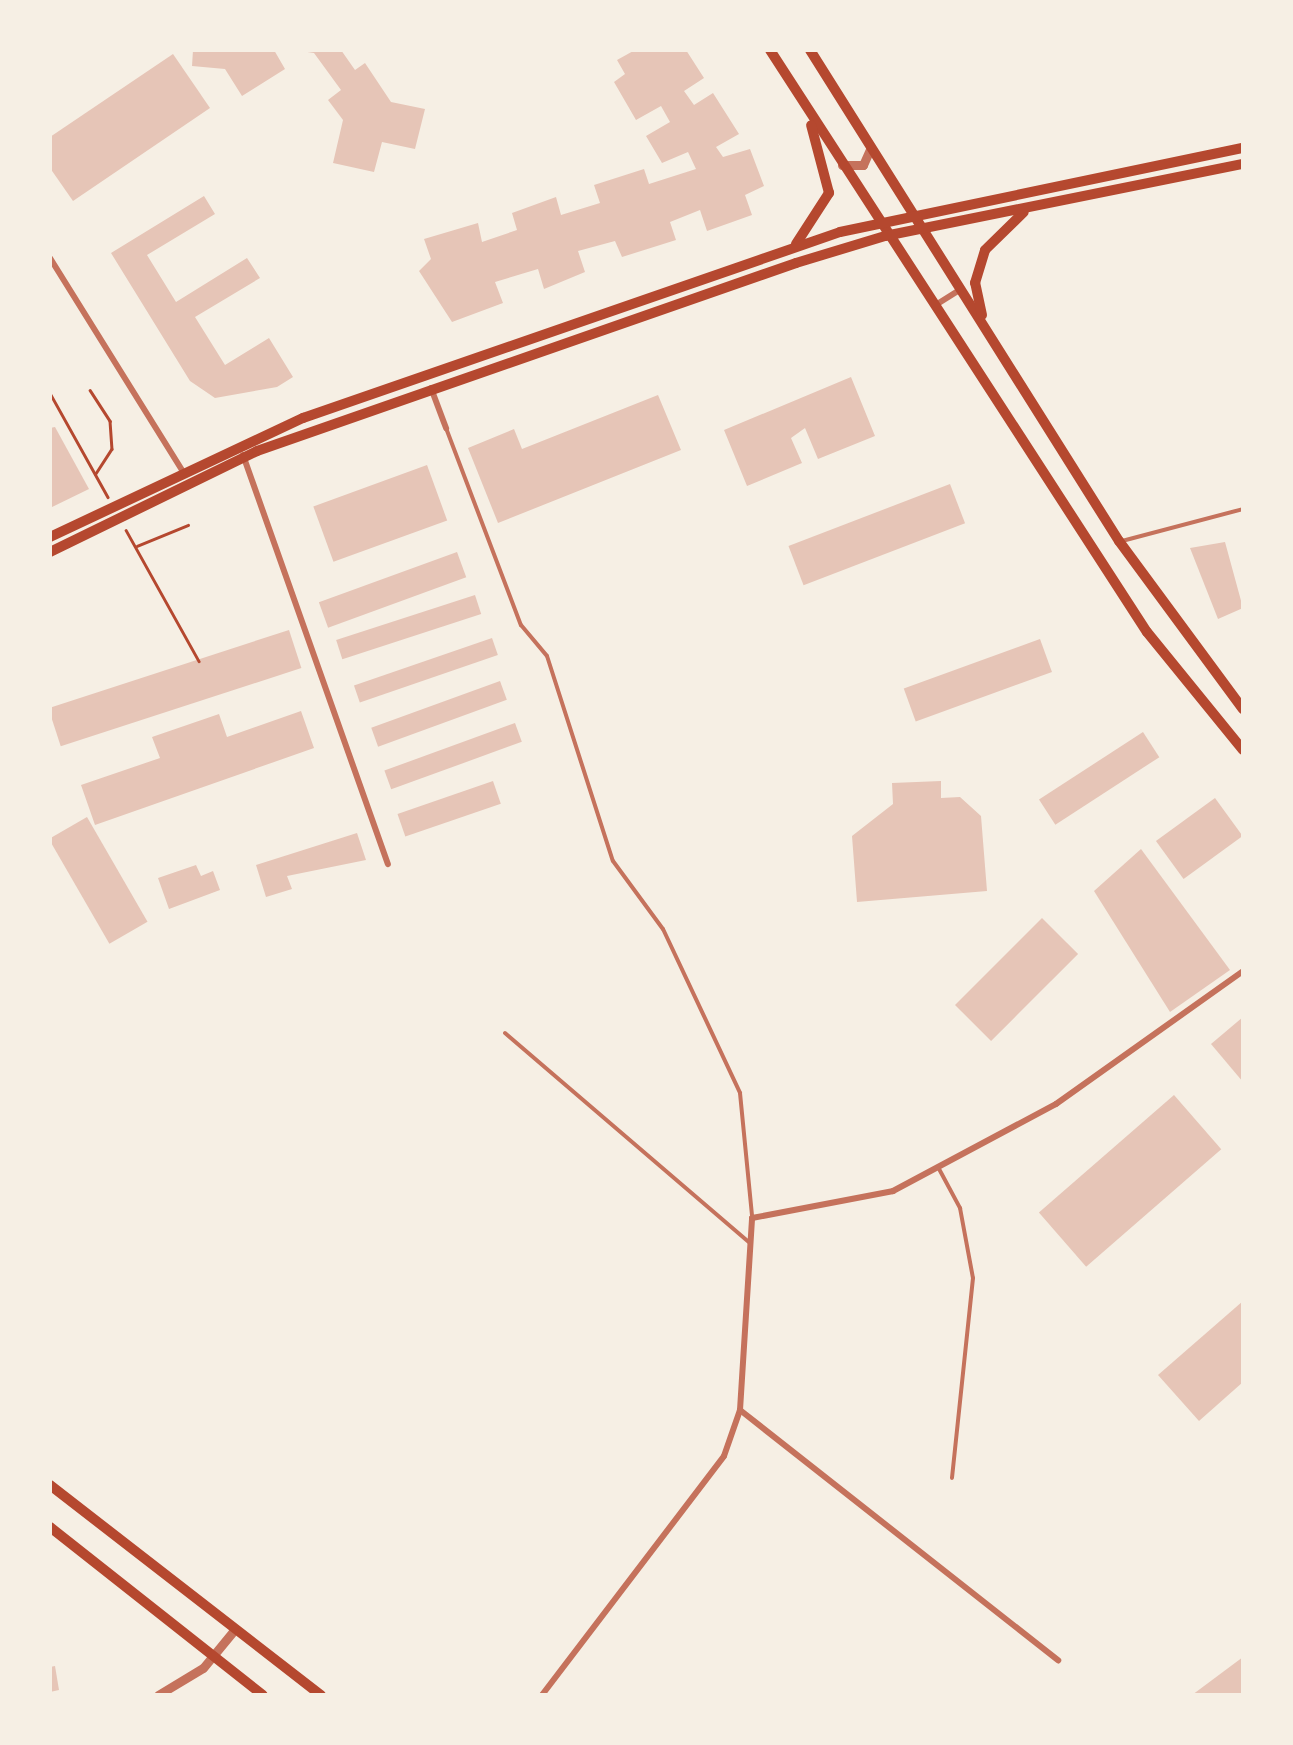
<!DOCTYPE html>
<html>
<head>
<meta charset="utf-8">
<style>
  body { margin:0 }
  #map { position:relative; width:1293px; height:1745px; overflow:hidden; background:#f6efe4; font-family:Poppins,sans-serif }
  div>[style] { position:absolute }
  .building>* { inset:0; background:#e6c5b7; transform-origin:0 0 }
  .path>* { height:2.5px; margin:-1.25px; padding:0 1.25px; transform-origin:1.25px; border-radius:1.25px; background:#b5482f }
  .service>* { height:4px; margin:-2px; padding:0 2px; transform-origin:2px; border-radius:2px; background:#c5725c }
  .minor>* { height:6px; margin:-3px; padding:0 3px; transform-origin:3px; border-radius:3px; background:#c5725c }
  .tertiary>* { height:9px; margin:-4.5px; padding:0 4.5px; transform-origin:4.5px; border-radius:4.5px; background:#c5725c }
  .secondary>* { height:10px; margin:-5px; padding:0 5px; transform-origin:5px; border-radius:5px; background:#b5482f }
  .primary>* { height:10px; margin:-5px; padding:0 5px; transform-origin:5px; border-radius:5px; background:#b5482f }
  span { translate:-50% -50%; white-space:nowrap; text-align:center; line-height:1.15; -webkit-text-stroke:8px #f6efe4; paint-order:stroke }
  .frame { position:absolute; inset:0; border:52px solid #f6efe4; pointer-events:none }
</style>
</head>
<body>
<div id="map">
  <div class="building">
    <div style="clip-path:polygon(193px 50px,274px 50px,285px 69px,242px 96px,225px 69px,192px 66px)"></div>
    <div style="clip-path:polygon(294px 50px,341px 50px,355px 70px,365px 63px,391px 102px,425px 109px,415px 149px,382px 142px,374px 172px,333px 163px,343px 120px,328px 100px,341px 90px,314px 53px)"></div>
    <div style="clip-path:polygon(635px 50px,686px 50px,704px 78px,684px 91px,694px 105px,713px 93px,739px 134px,716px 147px,723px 157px,750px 149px,764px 186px,745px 195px,752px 215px,707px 231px,700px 210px,670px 222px,676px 240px,622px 257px,615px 241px,578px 251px,585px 272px,544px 289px,538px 269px,495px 282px,503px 303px,452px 322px,419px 271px,431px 259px,424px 239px,478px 223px,482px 242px,517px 230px,512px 213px,556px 197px,561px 215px,600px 203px,594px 185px,644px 169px,649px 184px,696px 169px,688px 152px,662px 163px,646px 136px,670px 122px,661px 106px,636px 120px,614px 82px,625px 74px,617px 60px)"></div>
    <div style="clip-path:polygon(173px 54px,210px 108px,73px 201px,50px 168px,50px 137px)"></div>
    <div style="clip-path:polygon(204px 196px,215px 214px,147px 255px,176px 302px,247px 258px,260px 278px,195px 317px,225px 365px,269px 338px,293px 377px,277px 387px,215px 398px,190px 381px,111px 253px)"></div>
    <div style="clip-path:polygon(851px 377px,875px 436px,818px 459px,805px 428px,791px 438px,802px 463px,747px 486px,724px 430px)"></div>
    <div style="clip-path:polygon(658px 395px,681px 450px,498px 523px,468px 448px,514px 429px,522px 449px)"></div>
    <div style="clip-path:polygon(55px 427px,89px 489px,50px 508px,50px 428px)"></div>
    <div style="left:427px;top:465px;width:59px;height:121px;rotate:70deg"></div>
    <div style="left:950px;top:484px;width:42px;height:173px;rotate:69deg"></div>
    <div style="clip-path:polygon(1225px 542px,1243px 608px,1218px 619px,1190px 548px)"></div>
    <div style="left:457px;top:552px;width:27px;height:147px;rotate:70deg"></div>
    <div style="left:475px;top:595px;width:20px;height:146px;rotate:72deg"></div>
    <div style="left:289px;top:630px;width:40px;height:253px;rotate:72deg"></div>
    <div style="left:492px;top:638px;width:18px;height:146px;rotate:71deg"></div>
    <div style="left:1040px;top:639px;width:35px;height:145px;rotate:70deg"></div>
    <div style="left:500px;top:681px;width:20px;height:137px;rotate:70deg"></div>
    <div style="clip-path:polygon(301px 711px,314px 748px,95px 825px,81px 785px,160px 758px,152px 737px,219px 714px,227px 737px)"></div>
    <div style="left:515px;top:723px;width:20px;height:139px;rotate:70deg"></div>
    <div style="left:1143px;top:732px;width:30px;height:124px;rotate:57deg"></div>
    <div style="left:493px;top:781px;width:24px;height:101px;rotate:71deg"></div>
    <div style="clip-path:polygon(941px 781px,941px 798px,960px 797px,981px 816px,987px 891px,857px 902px,852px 836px,893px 804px,892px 783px)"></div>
    <div style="left:1215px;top:798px;width:47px;height:73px;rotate:54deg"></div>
    <div style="left:87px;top:817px;width:121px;height:44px;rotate:60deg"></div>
    <div style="clip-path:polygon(357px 833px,366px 860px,287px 876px,292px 889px,266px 897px,256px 865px)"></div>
    <div style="clip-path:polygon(1141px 849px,1230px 970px,1170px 1012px,1094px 891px)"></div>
    <div style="clip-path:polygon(196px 865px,201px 876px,213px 871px,220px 890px,169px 909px,158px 878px)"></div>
    <div style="left:1042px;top:918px;width:51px;height:123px;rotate:45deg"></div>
    <div style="clip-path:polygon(1243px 1017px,1243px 1082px,1211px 1044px)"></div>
    <div style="left:1174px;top:1095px;width:72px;height:179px;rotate:49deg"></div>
    <div style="clip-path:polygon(1243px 1301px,1243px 1382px,1199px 1421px,1158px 1375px)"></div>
    <div style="clip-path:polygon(1243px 1657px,1243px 1695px,1192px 1695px)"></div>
    <div style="clip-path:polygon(55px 1666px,59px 1690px,50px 1692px,50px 1667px)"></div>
  </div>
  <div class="path">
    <div style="left:90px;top:390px;width:37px;rotate:57deg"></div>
    <div style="left:110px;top:421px;width:28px;rotate:86deg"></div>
    <div style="left:112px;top:449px;width:30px;rotate:123deg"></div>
    <div style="left:50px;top:393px;width:119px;rotate:60.9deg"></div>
    <div style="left:126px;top:530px;width:150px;rotate:60.9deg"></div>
    <div style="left:137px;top:546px;width:55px;rotate:-22.4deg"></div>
  </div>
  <div class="service">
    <div style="left:446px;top:428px;width:211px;rotate:69.2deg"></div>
    <div style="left:521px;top:625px;width:40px;rotate:50deg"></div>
    <div style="left:547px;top:656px;width:215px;rotate:72.2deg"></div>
    <div style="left:613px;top:861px;width:84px;rotate:53.7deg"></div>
    <div style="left:663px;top:929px;width:181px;rotate:64.8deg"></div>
    <div style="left:740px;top:1093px;width:123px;rotate:84.4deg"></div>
    <div style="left:1122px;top:541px;width:125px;rotate:-14.8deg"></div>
    <div style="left:505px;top:1033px;width:321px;rotate:40.6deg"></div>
    <div style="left:938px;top:1167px;width:47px;rotate:61.8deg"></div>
    <div style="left:960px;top:1208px;width:71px;rotate:79.5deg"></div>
    <div style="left:973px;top:1278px;width:201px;rotate:96deg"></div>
  </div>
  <div class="minor">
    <div style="left:50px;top:258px;width:250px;rotate:58.1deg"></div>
    <div style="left:934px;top:306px;width:31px;rotate:-32deg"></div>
    <div style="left:431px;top:388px;width:43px;rotate:69.4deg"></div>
    <div style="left:243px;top:455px;width:434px;rotate:70.5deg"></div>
    <div style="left:740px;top:1410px;width:405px;rotate:38.2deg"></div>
    <div style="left:542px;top:1695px;width:300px;rotate:-52.7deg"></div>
    <div style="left:724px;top:1456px;width:49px;rotate:-70.8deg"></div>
    <div style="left:740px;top:1410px;width:192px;rotate:-86.4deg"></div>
    <div style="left:752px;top:1218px;width:144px;rotate:-10.8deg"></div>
    <div style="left:893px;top:1191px;width:185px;rotate:-28.1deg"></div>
    <div style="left:1056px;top:1104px;width:229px;rotate:-35.4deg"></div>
  </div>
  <div class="tertiary">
    <div style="left:842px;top:165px;width:21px"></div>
    <div style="left:863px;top:165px;width:17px;rotate:-66deg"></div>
    <div style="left:158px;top:1695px;width:52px;rotate:-31deg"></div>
    <div style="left:203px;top:1668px;width:50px;rotate:-50.6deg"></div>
  </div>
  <div class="secondary">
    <div style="left:770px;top:50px;width:693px;rotate:57.07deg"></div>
    <div style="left:1147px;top:632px;width:152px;rotate:50.9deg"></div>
    <div style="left:810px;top:50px;width:580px;rotate:57.82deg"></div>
    <div style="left:1119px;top:541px;width:209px;rotate:53.6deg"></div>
    <div style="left:796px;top:244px;width:61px;rotate:-57.1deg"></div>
    <div style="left:829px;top:193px;width:70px;rotate:-104.8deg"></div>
    <div style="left:982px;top:315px;width:33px;rotate:-102deg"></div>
    <div style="left:975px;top:283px;width:34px;rotate:-73deg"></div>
    <div style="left:985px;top:250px;width:54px;rotate:-44.3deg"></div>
    <div style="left:50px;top:537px;width:280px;rotate:-25.2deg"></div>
    <div style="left:303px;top:418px;width:568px;rotate:-19.1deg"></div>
    <div style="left:840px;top:232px;width:412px;rotate:-11.8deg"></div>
    <div style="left:50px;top:552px;width:230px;rotate:-26deg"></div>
    <div style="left:257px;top:451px;width:571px;rotate:-19.23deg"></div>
    <div style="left:796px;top:263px;width:93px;rotate:-16.9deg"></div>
    <div style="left:885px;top:236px;width:365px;rotate:-11.4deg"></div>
  </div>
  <div class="primary">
    <div style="left:50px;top:1485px;width:343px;rotate:37.8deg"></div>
    <div style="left:50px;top:1527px;width:271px;rotate:38.3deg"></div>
  </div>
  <div class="frame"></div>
</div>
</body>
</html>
